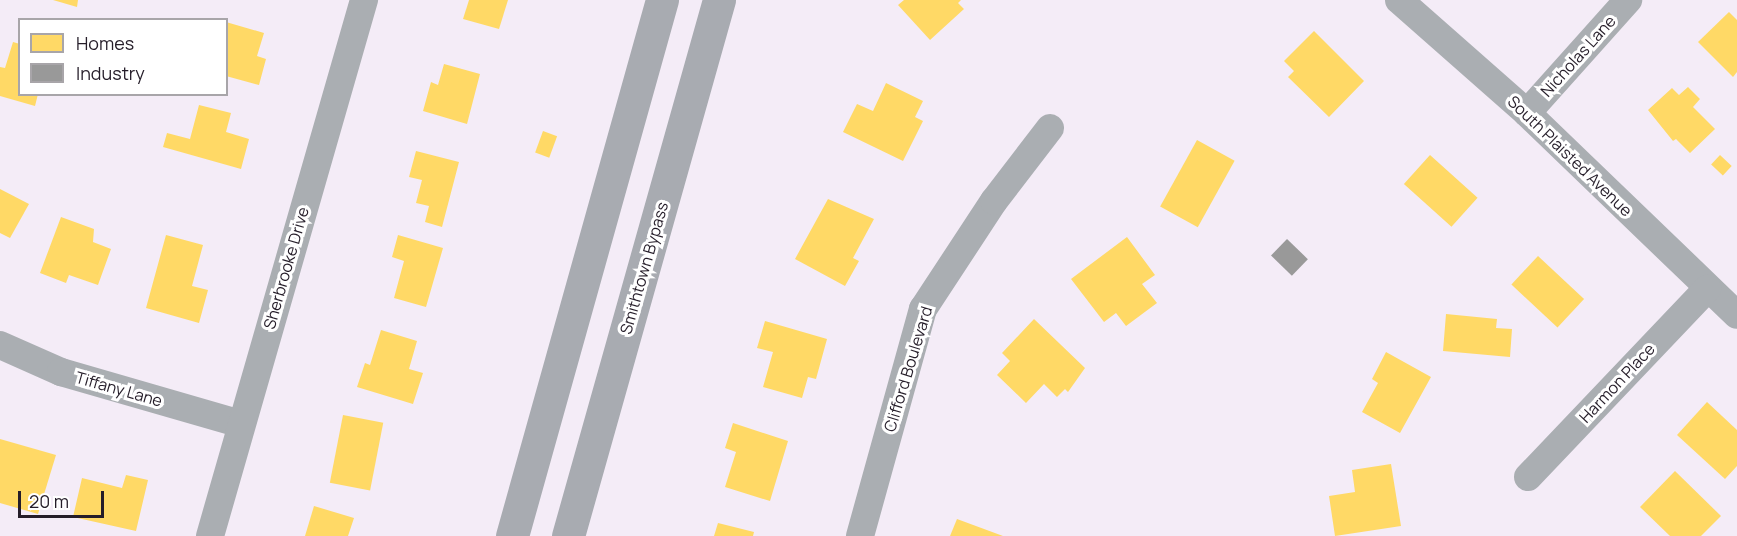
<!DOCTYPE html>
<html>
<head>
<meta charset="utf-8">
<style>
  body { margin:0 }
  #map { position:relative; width:1737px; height:536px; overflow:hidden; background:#f4ecf7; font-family:Manrope,sans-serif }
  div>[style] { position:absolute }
  .homes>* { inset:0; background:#ffd966; transform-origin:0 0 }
  .industry>* { inset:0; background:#999; transform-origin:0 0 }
  .minor>* { height:28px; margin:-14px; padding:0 14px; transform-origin:14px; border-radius:14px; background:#aaaeb2 }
  .highway>* { height:33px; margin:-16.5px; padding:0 16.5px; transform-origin:16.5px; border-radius:16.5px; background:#a8abb1 }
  span { translate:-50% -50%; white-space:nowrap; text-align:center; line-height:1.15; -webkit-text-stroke:6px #fff; paint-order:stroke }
  .street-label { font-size:16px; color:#251d29 }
  .legend { position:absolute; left:18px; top:18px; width:210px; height:78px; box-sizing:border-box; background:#fff; border:2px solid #a8a5a9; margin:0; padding:8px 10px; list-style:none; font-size:18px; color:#251d29 }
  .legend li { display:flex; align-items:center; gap:12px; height:30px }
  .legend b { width:30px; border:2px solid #a8a5a9 }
  .scale { position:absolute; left:18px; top:491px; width:86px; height:27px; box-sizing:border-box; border:3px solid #251d29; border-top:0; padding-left:8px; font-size:18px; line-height:21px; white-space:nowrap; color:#251d29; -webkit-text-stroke:4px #fff; paint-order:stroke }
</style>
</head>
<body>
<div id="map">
  <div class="homes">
    <div style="clip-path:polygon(53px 0,78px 0,77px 7px)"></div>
    <div style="clip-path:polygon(469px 0,508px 0,499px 29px,463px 19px)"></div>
    <div style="clip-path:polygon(904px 0,961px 0,958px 3px,964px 9px,930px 40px,898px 5px)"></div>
    <div style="clip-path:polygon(1729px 12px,1737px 20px,1737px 72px,1733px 77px,1698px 42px)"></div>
    <div style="clip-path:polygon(226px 22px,264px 33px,257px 56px,266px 59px,259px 85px,226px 76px)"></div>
    <div style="clip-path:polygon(1314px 31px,1364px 81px,1329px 117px,1288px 77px,1294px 71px,1284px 61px)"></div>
    <div style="clip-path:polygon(13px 42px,20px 44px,20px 94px,38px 94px,35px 106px,0 96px,0 67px,5px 68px)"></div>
    <div style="clip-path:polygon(444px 64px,480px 74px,467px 124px,423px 111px,431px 82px,438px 85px)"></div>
    <div style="clip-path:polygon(886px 83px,923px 101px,915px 117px,923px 121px,903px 161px,843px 132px,857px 104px,873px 111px)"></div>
    <div style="clip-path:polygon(1688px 87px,1700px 99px,1693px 107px,1715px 129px,1690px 153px,1676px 139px,1673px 141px,1648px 110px,1672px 88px,1679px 95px)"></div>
    <div style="clip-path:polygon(199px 105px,231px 113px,226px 132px,249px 139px,241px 169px,163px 147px,167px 133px,190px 139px)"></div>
    <div style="left:543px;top:131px;width:15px;height:23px;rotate:20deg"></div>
    <div style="left:1197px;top:140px;width:43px;height:76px;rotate:29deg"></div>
    <div style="clip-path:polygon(416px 151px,459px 162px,442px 227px,425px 222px,429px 206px,416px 203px,422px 180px,409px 177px)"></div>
    <div style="left:1430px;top:155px;width:64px;height:39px;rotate:42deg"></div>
    <div style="left:1720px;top:155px;width:16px;height:13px;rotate:43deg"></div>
    <div style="clip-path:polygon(0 189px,29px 204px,10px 238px,0 233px)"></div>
    <div style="clip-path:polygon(828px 199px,874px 219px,853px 258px,859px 261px,845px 286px,795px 259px)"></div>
    <div style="clip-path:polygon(61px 217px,94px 229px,93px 242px,111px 249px,98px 285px,69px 275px,66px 283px,40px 273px)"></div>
    <div style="clip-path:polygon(166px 235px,203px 245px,192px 286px,208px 290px,199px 323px,146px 308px)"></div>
    <div style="clip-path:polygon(398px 235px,443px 248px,426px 307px,394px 298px,404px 261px,392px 257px)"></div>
    <div style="clip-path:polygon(1127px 237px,1155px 275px,1142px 284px,1157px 303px,1126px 326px,1116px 313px,1104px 322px,1071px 279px)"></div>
    <div style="left:1538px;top:256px;width:63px;height:39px;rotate:43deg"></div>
    <div style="clip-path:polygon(1446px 314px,1497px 319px,1496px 328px,1512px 329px,1510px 357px,1443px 351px)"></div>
    <div style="clip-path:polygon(1034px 319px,1085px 368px,1068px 392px,1065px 389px,1057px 397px,1044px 384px,1026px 403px,997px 375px,1010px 361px,1002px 353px)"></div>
    <div style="clip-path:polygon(765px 321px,827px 339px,816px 379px,808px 377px,802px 398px,763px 387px,773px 352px,757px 348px)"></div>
    <div style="clip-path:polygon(381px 330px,417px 341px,409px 369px,423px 373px,413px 404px,357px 387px,365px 363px,370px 365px)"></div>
    <div style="clip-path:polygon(1386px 352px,1431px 377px,1400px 433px,1362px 412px,1378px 383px,1372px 379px)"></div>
    <div style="clip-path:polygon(1707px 402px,1737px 430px,1737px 466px,1725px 479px,1677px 435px)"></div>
    <div style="left:343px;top:415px;width:41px;height:69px;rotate:11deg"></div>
    <div style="clip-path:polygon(733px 423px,788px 441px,770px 501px,725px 487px,736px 452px,725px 448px)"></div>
    <div style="clip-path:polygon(0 439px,56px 455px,38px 514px,0 503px)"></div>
    <div style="clip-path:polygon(1391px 464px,1401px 526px,1335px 536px,1329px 496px,1355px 492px,1352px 470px)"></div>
    <div style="clip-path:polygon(1675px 471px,1721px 516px,1701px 536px,1670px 536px,1640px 507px)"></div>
    <div style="clip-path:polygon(126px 475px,148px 480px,136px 531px,73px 517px,82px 478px,122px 488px)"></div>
    <div style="clip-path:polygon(314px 506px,354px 518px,348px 536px,305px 536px)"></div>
    <div style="clip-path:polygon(957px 519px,1003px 536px,950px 536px)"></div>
    <div style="clip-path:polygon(718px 523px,754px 532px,753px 536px,714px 536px)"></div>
  </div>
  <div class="industry">
    <div style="left:1287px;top:239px;width:29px;height:23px;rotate:44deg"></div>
  </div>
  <div class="minor">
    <div style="left:1399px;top:0;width:171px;rotate:41.4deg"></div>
    <div style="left:1527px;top:113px;width:291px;rotate:43.9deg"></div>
    <div style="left:1527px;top:113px;width:152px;rotate:-48.2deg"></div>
    <div style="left:0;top:345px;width:67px;rotate:23.9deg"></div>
    <div style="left:61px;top:372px;width:187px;rotate:16.1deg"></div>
    <div style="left:1528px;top:477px;width:260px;rotate:-46.4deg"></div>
    <div style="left:210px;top:536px;width:558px;rotate:-73.97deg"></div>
    <div style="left:860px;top:536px;width:236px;rotate:-74.5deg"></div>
    <div style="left:923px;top:309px;width:129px;rotate:-56.7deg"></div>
    <div style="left:994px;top:201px;width:92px;rotate:-52.5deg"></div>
  </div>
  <div class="highway">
    <div style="left:512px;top:536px;width:557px;rotate:-74.37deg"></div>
    <div style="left:568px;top:536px;width:557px;rotate:-74.27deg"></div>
  </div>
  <div class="street-label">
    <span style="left:1578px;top:56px;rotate:-48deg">Nicholas Lane</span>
    <span style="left:1570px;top:156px;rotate:44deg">South Plaisted Avenue</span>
    <span style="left:286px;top:268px;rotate:-74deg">Sherbrooke Drive</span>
    <span style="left:644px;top:268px;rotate:-74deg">Smithtown Bypass</span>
    <span style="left:908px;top:369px;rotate:-73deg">Clifford Boulevard</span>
    <span style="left:1617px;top:383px;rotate:-47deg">Harmon Place</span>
    <span style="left:119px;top:389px;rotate:16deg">Tiffany Lane</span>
  </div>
  <ul class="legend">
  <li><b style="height:16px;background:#ffd966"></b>Homes</li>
  <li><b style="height:16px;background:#999"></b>Industry</li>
  </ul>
  <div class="scale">20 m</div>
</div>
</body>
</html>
